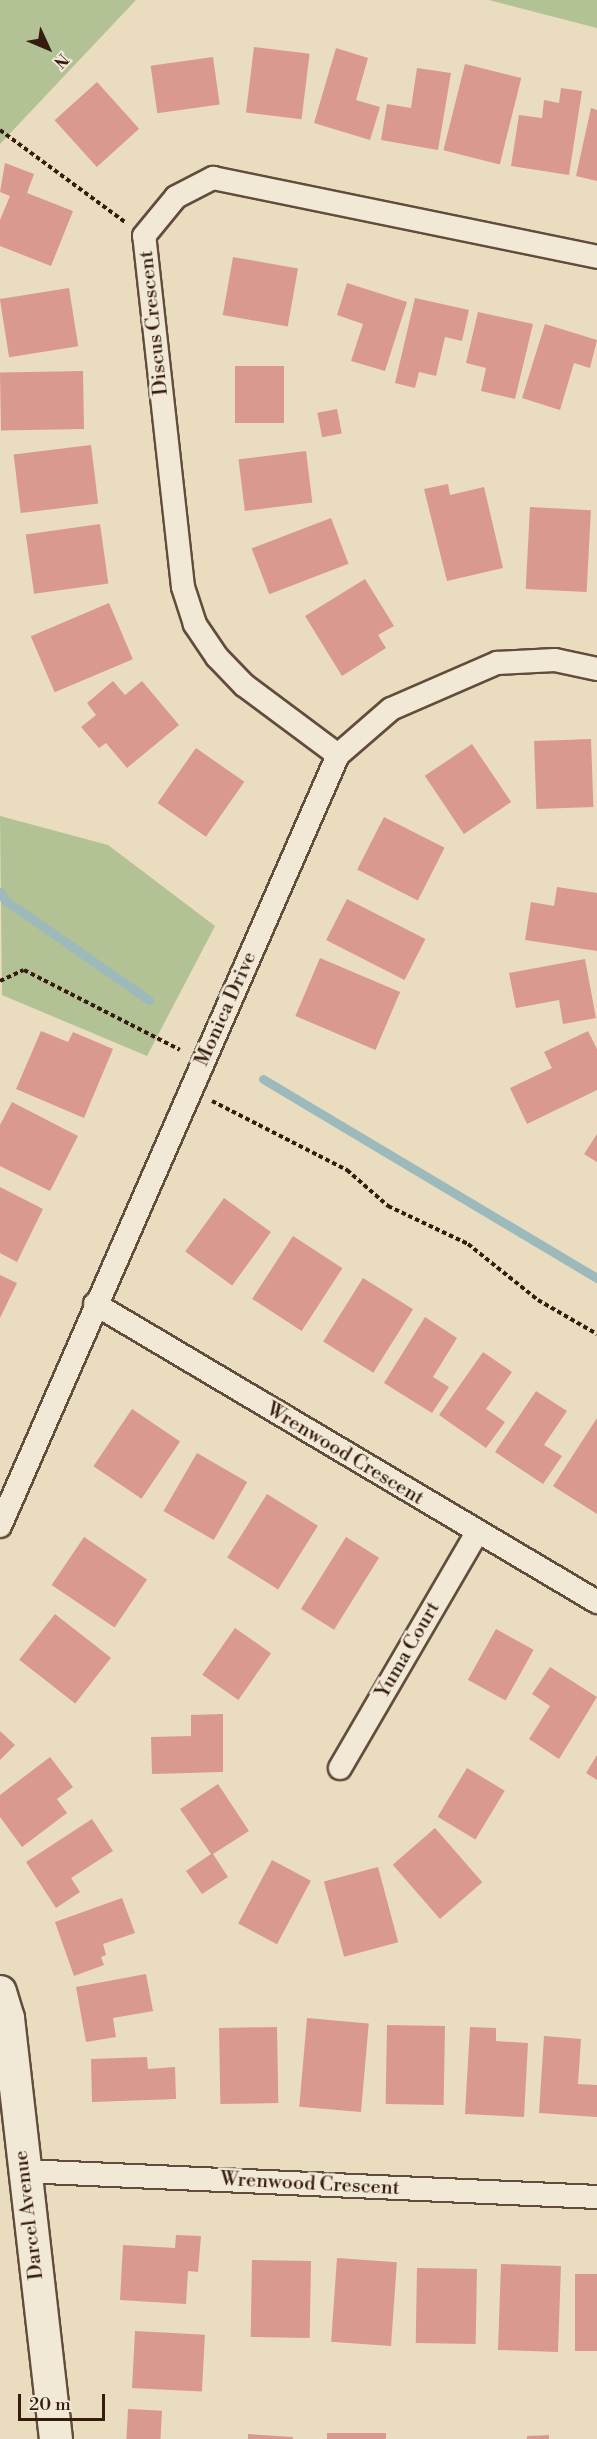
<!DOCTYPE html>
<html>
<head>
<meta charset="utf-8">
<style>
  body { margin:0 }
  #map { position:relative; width:597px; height:2439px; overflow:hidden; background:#eadcbe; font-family:"Libre Bodoni",serif }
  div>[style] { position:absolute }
  .green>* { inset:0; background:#b2c295 }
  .stream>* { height:9px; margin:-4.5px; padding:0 4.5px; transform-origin:4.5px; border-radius:4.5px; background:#9cb9bc }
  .building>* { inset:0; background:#da998e; transform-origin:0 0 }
  .path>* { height:4px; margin-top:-2px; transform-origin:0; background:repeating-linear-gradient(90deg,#351c0f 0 4.5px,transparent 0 7.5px) }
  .roads { filter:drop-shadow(2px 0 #624c3b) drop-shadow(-2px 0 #624c3b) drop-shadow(0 2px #624c3b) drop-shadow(0 -2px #624c3b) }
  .street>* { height:22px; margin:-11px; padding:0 11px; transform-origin:11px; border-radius:11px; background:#f1e8d5 }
  .secondary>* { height:32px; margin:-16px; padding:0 16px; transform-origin:16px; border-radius:16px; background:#f1e8d5 }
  span { translate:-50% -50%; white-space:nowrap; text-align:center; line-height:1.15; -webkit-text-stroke:5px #f1e8d5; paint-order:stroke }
  .street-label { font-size:20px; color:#351c0f }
  .north { position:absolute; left:18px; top:18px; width:60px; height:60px; -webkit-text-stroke:4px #f1e8d5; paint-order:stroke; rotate:134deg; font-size:16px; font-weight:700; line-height:24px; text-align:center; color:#351c0f }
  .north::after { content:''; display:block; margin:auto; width:21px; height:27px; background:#351c0f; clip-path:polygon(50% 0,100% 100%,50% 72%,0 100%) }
  .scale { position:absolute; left:18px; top:2394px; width:87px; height:27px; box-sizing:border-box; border:3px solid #351c0f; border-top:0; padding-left:8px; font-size:18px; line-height:21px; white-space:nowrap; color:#351c0f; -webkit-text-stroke:4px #f1e8d5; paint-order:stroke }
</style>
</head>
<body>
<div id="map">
  <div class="green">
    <div style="clip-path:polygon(0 0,136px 0,0 144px)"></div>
    <div style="clip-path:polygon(489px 0,597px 0,597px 28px)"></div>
    <div style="clip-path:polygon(0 816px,108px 845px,215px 926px,147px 1056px,2px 995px)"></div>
  </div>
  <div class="stream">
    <div style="left:0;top:892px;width:9px;rotate:58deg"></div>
    <div style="left:5px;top:900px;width:175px;rotate:34.8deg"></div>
    <div style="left:263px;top:1079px;width:389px;rotate:30.8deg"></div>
  </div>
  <div class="building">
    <div style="left:254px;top:47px;width:56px;height:66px;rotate:7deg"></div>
    <div style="clip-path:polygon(336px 48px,368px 58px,356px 100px,380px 107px,370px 140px,314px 123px)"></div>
    <div style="left:213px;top:57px;width:48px;height:63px;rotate:82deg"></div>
    <div style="left:465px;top:64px;width:58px;height:89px;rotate:14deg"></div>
    <div style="clip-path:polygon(417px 68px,451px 73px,438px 150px,381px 140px,387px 104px,411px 108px)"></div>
    <div style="left:97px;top:82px;width:63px;height:57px;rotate:48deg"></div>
    <div style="clip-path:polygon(561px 88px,582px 91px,569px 175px,511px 166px,519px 115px,542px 118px,544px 100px,559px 103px)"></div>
    <div style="clip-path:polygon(591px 108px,597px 110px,597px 181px,576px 176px)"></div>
    <div style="clip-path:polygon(5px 163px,34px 174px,27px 193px,73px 211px,51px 266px,0 246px,0 220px,10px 196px,0 192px)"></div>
    <div style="left:233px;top:257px;width:66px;height:59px;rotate:10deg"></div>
    <div style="clip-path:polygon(347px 283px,407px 302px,385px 371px,351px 361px,363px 324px,337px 315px)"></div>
    <div style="left:69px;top:288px;width:59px;height:70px;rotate:81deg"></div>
    <div style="clip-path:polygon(415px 298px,469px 310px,462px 341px,445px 337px,436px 376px,419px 372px,415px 388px,395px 383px)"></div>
    <div style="clip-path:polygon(478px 312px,533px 324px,515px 399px,481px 391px,486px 368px,466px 363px)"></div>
    <div style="clip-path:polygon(545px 324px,597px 340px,590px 368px,574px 363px,560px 410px,522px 398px)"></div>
    <div style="left:235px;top:366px;width:49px;height:57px"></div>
    <div style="left:83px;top:371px;width:58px;height:83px;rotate:89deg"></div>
    <div style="left:337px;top:409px;width:25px;height:20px;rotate:79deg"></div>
    <div style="left:91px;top:445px;width:59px;height:78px;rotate:83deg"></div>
    <div style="left:306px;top:451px;width:52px;height:68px;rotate:83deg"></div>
    <div style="clip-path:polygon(448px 484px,450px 495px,484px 487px,503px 568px,447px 581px,424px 489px)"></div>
    <div style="left:530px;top:507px;width:61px;height:82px;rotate:3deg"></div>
    <div style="left:331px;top:518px;width:49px;height:85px;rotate:69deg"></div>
    <div style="left:100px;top:524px;width:60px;height:75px;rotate:82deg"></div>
    <div style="clip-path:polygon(365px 579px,394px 626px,378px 635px,386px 648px,342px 676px,305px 616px)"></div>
    <div style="left:109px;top:603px;width:61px;height:85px;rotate:67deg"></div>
    <div style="clip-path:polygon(113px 681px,125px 695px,142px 681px,179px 725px,127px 768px,106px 743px,99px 748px,81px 727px,96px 715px,87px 703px)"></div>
    <div style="left:591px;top:739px;width:68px;height:57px;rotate:88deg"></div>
    <div style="left:472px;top:744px;width:70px;height:57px;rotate:56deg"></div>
    <div style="left:196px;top:748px;width:59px;height:67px;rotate:35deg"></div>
    <div style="left:384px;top:817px;width:68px;height:59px;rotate:27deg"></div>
    <div style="clip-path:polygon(557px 887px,597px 893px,597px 951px,525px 940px,531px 902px,554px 906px)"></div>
    <div style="left:347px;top:899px;width:88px;height:46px;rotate:27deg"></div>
    <div style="left:320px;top:958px;width:87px;height:63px;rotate:23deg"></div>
    <div style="clip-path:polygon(585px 959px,596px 1018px,563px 1024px,559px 1000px,516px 1008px,509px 973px)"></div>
    <div style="clip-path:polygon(41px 1031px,68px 1042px,73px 1032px,113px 1049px,84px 1118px,16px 1089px)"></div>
    <div style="clip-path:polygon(588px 1031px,597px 1049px,597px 1090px,527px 1124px,510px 1088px,552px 1068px,544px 1052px)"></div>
    <div style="clip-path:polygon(12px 1102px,78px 1136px,50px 1191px,0 1166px,0 1125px)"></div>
    <div style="clip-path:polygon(597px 1134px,597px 1162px,584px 1154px)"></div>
    <div style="clip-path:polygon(0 1187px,43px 1209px,17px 1262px,0 1253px)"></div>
    <div style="left:224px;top:1198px;width:58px;height:66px;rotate:36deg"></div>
    <div style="left:293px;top:1236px;width:59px;height:75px;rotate:33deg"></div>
    <div style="clip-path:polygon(0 1275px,17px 1283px,0 1318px)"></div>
    <div style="left:363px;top:1278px;width:59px;height:75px;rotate:32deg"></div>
    <div style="clip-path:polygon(425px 1317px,457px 1338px,433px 1377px,449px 1387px,432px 1413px,384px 1383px)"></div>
    <div style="clip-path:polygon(483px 1352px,512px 1372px,486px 1409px,505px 1422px,486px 1448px,439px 1415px)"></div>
    <div style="clip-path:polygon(536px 1391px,567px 1411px,544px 1445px,562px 1456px,543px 1484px,495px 1452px)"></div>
    <div style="left:132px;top:1409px;width:58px;height:69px;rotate:34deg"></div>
    <div style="clip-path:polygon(597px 1418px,597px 1514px,553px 1486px)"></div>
    <div style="left:197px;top:1453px;width:58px;height:67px;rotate:30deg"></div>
    <div style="left:267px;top:1494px;width:60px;height:75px;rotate:32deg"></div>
    <div style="left:84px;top:1537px;width:76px;height:58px;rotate:34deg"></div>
    <div style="left:346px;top:1537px;width:39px;height:85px;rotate:32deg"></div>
    <div style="left:55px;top:1614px;width:71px;height:58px;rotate:38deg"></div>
    <div style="left:235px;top:1628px;width:44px;height:57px;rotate:35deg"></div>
    <div style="left:496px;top:1629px;width:43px;height:58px;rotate:29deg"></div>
    <div style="clip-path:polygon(550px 1667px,597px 1697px,559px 1759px,529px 1739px,550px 1706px,532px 1694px)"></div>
    <div style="clip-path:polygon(223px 1714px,223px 1772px,152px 1774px,151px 1737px,191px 1736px,191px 1715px)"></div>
    <div style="clip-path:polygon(0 1731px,15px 1745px,0 1760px)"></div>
    <div style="clip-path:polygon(597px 1755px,597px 1780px,586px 1773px)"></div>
    <div style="clip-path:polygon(50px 1757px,73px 1787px,57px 1799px,67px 1813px,22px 1847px,0 1817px,0 1795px)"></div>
    <div style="left:467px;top:1768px;width:44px;height:57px;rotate:31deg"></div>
    <div style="clip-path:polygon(218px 1784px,249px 1831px,213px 1854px,228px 1877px,202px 1894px,186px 1871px,211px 1854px,180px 1809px)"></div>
    <div style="clip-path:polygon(92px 1819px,113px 1851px,71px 1878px,80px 1892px,56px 1908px,26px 1862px)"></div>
    <div style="left:435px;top:1828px;width:72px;height:56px;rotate:49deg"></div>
    <div style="left:272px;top:1860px;width:44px;height:72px;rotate:28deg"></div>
    <div style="left:378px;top:1867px;width:78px;height:56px;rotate:75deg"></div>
    <div style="clip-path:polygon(122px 1898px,135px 1933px,103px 1944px,106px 1955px,101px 1957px,104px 1965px,74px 1976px,55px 1922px)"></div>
    <div style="clip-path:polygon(146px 1974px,153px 2011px,113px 2018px,116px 2037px,86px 2042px,76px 1987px)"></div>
    <div style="left:307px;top:2018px;width:62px;height:89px;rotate:5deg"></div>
    <div style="left:387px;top:2025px;width:58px;height:79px;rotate:1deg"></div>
    <div style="left:277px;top:2027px;width:76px;height:58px;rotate:89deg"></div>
    <div style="clip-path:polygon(470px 2027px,496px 2028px,496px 2041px,528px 2043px,524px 2117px,465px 2114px)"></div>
    <div style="clip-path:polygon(544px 2036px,581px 2039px,578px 2084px,597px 2085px,597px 2117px,539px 2113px)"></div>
    <div style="clip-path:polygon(147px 2057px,148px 2069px,175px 2067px,176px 2099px,92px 2102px,91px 2059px)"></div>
    <div style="clip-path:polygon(176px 2235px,201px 2236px,198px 2272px,188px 2271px,186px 2304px,120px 2300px,123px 2245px,175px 2248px)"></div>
    <div style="left:337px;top:2258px;width:60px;height:84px;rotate:4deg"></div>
    <div style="left:252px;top:2260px;width:59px;height:77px;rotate:1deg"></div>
    <div style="left:501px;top:2264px;width:60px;height:86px;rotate:2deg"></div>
    <div style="left:417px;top:2268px;width:60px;height:75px;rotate:1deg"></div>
    <div style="left:575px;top:2274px;width:22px;height:77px"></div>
    <div style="left:135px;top:2331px;width:70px;height:57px;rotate:3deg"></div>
    <div style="left:128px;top:2409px;width:34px;height:30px;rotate:3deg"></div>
    <div style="left:327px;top:2433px;width:59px;height:6px"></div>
    <div style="clip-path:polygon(248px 2434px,293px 2437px,293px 2439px,248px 2439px)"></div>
    <div style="clip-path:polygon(549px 2435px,549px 2439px,527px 2439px,527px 2436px)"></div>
  </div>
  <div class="path">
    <div style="left:0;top:130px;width:155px;rotate:36.4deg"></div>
    <div style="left:0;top:981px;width:26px;rotate:-25deg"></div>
    <div style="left:24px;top:970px;width:175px;rotate:27.1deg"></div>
    <div style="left:212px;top:1101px;width:152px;rotate:27.1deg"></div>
    <div style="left:347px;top:1170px;width:55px;rotate:41.3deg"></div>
    <div style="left:388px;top:1206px;width:89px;rotate:25.4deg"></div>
    <div style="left:468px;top:1244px;width:90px;rotate:38.7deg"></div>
    <div style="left:538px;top:1300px;width:68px;rotate:30deg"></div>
  </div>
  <div class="roads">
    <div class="street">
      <div style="left:338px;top:755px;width:117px;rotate:-143.3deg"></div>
      <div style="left:244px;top:685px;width:39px;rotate:-134deg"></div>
      <div style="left:217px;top:657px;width:40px;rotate:-124deg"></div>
      <div style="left:195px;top:624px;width:39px;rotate:-108deg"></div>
      <div style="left:183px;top:587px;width:353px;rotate:-96.3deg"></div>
      <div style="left:144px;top:236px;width:50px;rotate:-50.6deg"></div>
      <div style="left:176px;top:197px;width:42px;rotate:-27.2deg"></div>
      <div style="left:213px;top:178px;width:392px;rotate:11.6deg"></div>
      <div style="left:95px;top:1304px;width:584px;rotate:30.69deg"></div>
      <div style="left:0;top:1526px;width:842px;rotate:-66.33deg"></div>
      <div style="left:338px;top:755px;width:70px;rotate:-41deg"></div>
      <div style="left:391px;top:709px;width:116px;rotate:-23.5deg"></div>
      <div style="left:497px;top:663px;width:58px;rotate:-3deg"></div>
      <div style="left:555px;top:660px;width:43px;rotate:12.1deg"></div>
      <div style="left:340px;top:1768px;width:272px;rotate:-59.8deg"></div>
      <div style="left:23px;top:2171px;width:575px;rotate:2.59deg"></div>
    </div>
    <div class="secondary">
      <div style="left:0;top:1992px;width:27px;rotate:73deg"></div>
      <div style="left:8px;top:2018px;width:424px;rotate:83.5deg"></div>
    </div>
  </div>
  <div class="street-label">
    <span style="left:154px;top:323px;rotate:-96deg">Discus Crescent</span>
    <span style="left:226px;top:1009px;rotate:-66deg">Monica Drive</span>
    <span style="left:345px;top:1454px;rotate:31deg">Wrenwood Crescent</span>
    <span style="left:408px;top:1650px;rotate:-60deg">Yuma Court</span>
    <span style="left:310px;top:2184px;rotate:3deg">Wrenwood Crescent</span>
    <span style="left:29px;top:2215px;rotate:-97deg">Darcel Avenue</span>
  </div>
  <div class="north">N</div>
  <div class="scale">20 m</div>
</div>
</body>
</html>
